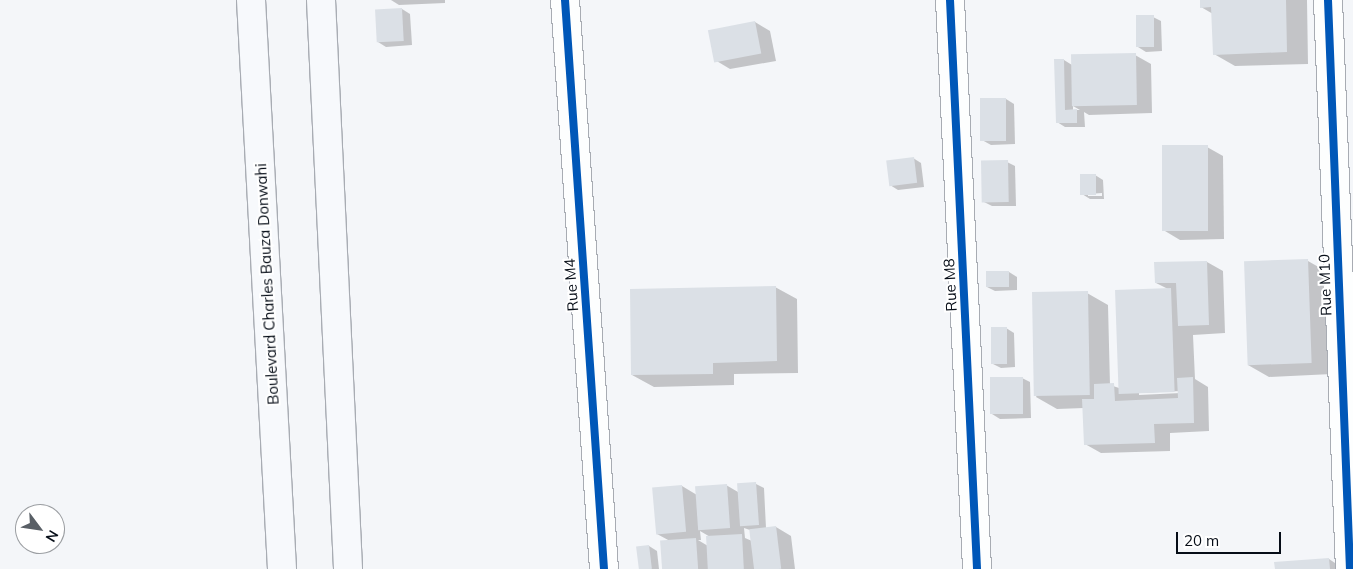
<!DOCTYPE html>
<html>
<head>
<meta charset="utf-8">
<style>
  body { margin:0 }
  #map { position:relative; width:1353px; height:569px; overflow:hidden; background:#f4f6f9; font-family:Mulish,sans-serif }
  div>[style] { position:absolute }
  .shadow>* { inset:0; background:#0003 }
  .building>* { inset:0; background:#dbe0e6; transform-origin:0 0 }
  .roads { filter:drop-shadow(1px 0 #a8acb3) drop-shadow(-1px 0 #a8acb3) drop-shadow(0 1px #a8acb3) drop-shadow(0 -1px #a8acb3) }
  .street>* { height:28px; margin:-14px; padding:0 14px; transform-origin:14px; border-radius:14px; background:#fdfefe }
  .secondary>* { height:28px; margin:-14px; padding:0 14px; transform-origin:14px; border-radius:14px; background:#f7f9fc }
  .cycleway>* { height:8px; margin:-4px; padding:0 4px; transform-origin:4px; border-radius:4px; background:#0057b8 }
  span { translate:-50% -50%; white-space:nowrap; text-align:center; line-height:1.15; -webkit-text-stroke:4px #fff; paint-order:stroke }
  .street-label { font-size:15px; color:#060d17 }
  .north { position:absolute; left:15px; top:504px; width:50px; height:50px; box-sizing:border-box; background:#fff; border:1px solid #9b9ea2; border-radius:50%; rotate:121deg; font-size:14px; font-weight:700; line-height:20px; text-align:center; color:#060d17 }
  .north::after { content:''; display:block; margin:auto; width:18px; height:22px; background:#595f66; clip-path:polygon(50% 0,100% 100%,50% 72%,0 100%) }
  .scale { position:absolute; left:1176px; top:532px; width:105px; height:22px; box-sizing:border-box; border:2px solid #060d17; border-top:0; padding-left:6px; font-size:15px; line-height:18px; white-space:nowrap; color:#060d17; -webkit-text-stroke:4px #fff; paint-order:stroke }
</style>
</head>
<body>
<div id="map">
  <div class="shadow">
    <div style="clip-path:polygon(391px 0,445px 0,445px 3px,399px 5px)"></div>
    <div style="clip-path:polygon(1201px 0,1307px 0,1308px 64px,1235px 66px,1214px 54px,1213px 14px,1201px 7px)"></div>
    <div style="clip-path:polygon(402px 9px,410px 14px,412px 45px,386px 47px,378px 42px)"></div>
    <div style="clip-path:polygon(1153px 17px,1161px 21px,1162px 51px,1146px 52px,1138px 47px)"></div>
    <div style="clip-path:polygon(755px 22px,770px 31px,776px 61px,730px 69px,715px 60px)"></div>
    <div style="clip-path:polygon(evenodd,1135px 55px,1151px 64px,1152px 113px,1089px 115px,1084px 112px,1085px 127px,1065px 127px,1057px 122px,1064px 60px,1072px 65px,1135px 55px,1073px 106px,1080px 110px,1073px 110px,1073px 106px)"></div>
    <div style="clip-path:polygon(1006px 99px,1014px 104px,1015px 144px,991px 145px,982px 140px)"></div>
    <div style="clip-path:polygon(1207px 147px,1223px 156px,1224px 239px,1180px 240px,1165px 231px)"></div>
    <div style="clip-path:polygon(913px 158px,921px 163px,924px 187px,898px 190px,890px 185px)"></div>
    <div style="clip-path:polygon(1007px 162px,1015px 166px,1016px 206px,992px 206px,984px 202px)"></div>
    <div style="clip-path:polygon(evenodd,1095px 175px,1103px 180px,1104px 199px,1090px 199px,1082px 194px,1095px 175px,1102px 193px,1102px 196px,1088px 196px,1088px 194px,1102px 193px)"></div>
    <div style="clip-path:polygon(1308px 261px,1329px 273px,1332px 374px,1269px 377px,1248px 365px)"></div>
    <div style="clip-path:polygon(evenodd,1207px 262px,1223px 271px,1225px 333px,1193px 335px,1195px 379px,1208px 387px,1209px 431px,1170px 433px,1170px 451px,1101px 453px,1085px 444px,1084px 408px,1057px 409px,1036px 397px,1087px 293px,1108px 305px,1110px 385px,1119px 388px,1168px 289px,1156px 283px,1155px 264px,1207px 262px,1181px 391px,1181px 393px,1139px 395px,1139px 393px,1181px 391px)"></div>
    <div style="clip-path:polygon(1009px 272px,1017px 277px,1017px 290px,995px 291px,987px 287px)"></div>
    <div style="clip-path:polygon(775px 287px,797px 299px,798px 373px,734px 374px,734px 385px,654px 387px,632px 375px)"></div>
    <div style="clip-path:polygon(1006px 328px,1014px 333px,1015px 367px,1001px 368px,993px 364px)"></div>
    <div style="clip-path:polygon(1022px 378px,1030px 382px,1031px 418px,1000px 419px,992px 414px)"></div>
    <div style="clip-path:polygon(evenodd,756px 484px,764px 488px,766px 528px,776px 527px,791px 536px,795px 569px,664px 569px,670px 541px,657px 534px,682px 486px,697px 495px,726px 485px,738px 492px,756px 484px,744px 528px,750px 530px,752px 541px,745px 538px,744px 528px,756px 484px,700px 531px,712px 538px,708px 546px,698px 540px,701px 540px,700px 531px)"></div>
    <div style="clip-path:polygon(649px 546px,657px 551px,659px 569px,640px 569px)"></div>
    <div style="clip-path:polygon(1329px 559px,1344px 569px,1276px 569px)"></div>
  </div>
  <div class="building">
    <div style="clip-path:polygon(1200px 0,1286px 0,1287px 52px,1213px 55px,1211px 7px,1200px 8px)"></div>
    <div style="left:402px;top:8px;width:33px;height:27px;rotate:87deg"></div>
    <div style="left:1154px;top:15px;width:32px;height:18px;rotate:90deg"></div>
    <div style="left:755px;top:21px;width:33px;height:48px;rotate:79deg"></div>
    <div style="left:1136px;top:53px;width:52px;height:65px;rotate:89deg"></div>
    <div style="clip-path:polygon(1054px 59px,1064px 59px,1065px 110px,1077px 109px,1077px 123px,1056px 123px)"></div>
    <div style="left:980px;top:98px;width:26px;height:43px"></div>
    <div style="left:1208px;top:145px;width:86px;height:46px;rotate:90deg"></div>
    <div style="left:914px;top:157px;width:26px;height:28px;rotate:83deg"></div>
    <div style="left:1008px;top:160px;width:42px;height:27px;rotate:89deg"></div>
    <div style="left:1096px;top:174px;width:21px;height:16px;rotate:90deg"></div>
    <div style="left:1308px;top:259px;width:104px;height:64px;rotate:88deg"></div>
    <div style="clip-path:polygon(1207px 261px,1209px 325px,1178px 326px,1176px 283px,1155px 283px,1154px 262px)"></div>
    <div style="left:986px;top:271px;width:23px;height:16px"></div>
    <div style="clip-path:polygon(776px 286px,777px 361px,713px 363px,713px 374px,631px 375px,630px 289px)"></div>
    <div style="left:1171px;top:288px;width:104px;height:56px;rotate:88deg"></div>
    <div style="left:1088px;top:291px;width:104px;height:56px;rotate:89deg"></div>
    <div style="left:991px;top:327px;width:16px;height:37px"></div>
    <div style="left:1023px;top:377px;width:37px;height:33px;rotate:90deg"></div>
    <div style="clip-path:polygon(1193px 377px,1194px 423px,1154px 424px,1155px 443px,1084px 445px,1082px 399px,1094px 399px,1094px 384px,1114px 383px,1115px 401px,1178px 398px,1177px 378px)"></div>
    <div style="left:756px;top:482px;width:43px;height:19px;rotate:86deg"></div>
    <div style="left:727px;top:484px;width:44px;height:32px;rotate:86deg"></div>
    <div style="left:682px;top:485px;width:47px;height:30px;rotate:85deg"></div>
    <div style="left:776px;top:526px;width:43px;height:27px;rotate:83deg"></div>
    <div style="left:742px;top:534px;width:35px;height:36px;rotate:87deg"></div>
    <div style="left:696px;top:538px;width:31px;height:36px;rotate:86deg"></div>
    <div style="left:649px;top:545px;width:24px;height:13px;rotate:83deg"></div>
    <div style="clip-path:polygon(1329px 558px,1330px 569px,1275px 569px,1274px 562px)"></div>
  </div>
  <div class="roads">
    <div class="street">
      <div style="left:565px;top:0;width:570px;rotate:86.08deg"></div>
      <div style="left:950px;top:0;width:570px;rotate:87.28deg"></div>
      <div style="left:1328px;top:0;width:569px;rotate:87.79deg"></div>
    </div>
    <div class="secondary">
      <div style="left:251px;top:0;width:570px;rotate:86.88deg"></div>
      <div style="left:321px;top:0;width:570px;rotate:87.28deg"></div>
    </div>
  </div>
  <div class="cycleway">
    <div style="left:565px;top:0;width:570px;rotate:86.08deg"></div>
    <div style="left:950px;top:0;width:570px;rotate:87.28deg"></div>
    <div style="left:1328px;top:0;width:569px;rotate:87.79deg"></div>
  </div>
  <div class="street-label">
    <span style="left:267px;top:284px;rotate:-93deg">Boulevard Charles Bauza Donwahi</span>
    <span style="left:571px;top:285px;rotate:-94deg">Rue M4</span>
    <span style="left:950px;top:285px;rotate:-93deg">Rue M8</span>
    <span style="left:1325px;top:285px;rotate:-92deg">Rue M10</span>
  </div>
  <div class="north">N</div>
  <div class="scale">20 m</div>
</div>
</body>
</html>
